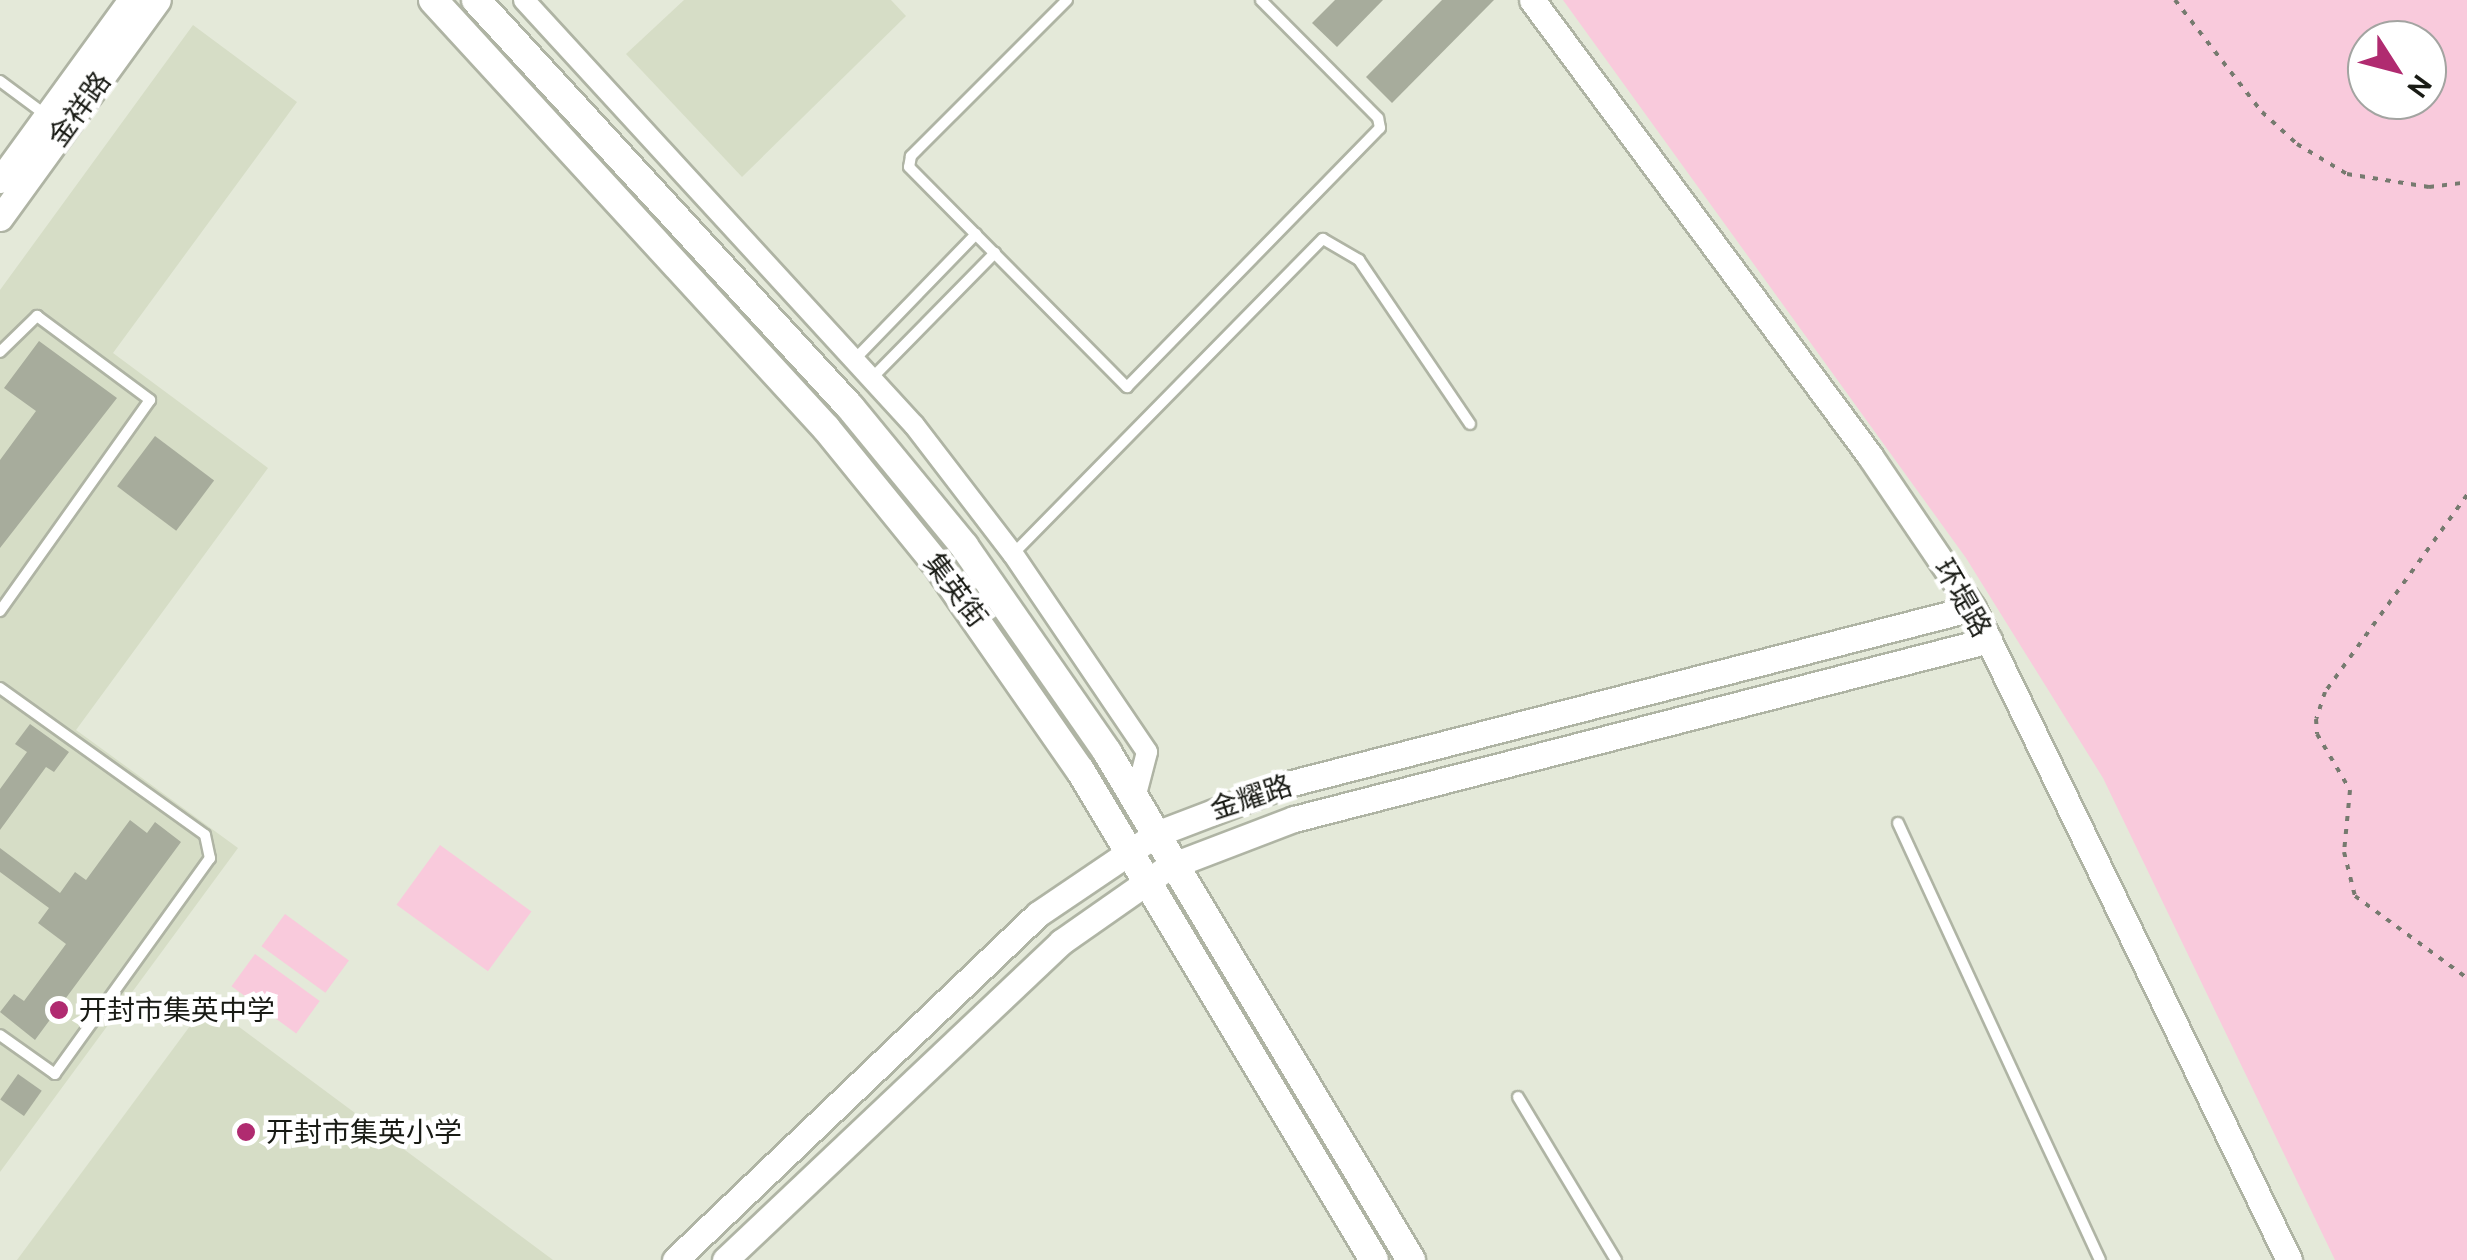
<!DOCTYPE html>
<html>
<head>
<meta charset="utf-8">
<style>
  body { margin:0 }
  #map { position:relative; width:2467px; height:1260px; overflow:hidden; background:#e4e9d9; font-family:Cabin,"Noto Sans SC",sans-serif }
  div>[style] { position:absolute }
  .built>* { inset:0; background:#d6ddc6 }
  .green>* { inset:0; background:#f9cadc; transform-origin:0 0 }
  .building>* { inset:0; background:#a7ac9c; transform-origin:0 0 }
  .path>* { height:4px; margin-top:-2px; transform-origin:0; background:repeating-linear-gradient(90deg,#767a6f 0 5px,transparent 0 13px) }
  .roads { filter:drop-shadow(2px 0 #afb4a4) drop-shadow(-2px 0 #afb4a4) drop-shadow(0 2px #afb4a4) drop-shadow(0 -2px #afb4a4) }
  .service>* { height:10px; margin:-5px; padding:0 5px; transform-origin:5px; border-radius:5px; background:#fff }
  .minor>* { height:20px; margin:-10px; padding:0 10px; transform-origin:10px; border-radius:10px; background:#fff }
  .tertiary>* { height:25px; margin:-12.5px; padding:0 12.5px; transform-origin:12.5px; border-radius:12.5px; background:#fff }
  .secondary>* { height:28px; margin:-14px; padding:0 14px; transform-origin:14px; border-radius:14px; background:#fff }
  .dots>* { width:28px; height:28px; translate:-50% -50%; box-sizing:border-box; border:5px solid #fff; border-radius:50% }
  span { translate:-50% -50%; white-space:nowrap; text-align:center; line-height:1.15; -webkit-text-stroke:9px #fff; paint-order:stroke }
  .street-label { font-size:28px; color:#191b15 }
  .poi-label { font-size:28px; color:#191b15 }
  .left { translate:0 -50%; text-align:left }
  .north { position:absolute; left:2347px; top:20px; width:100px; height:100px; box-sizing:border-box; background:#fff; border:2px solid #a3a4a1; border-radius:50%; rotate:126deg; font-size:28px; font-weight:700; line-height:40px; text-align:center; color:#191b15 }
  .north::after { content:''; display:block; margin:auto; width:35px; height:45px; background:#b02b70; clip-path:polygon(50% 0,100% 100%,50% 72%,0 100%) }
</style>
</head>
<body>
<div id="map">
  <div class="built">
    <div style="clip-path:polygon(684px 0,891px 0,906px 16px,742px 177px,626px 54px)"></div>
    <div style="clip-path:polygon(193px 25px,297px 102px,113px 353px,268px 468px,76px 730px,238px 848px,0 1172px,0 290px)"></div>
    <div style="clip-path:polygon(207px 1003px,553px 1260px,17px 1260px)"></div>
  </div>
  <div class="green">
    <div style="clip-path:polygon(evenodd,1563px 0,2467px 0,2467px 1260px,2335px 1260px,2103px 778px,1966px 558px,1563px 0,2367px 40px,2427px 40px,2427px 100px,2367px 100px,2367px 40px)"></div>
    <div style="left:440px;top:845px;width:113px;height:74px;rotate:36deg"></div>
    <div style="left:285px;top:914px;width:79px;height:40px;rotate:36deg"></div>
    <div style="left:255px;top:954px;width:80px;height:40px;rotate:36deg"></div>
  </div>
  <div class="building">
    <div style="clip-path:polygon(1335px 0,1383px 0,1337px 47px,1312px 23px)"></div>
    <div style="clip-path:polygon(1442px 0,1494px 0,1392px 103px,1366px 77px)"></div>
    <div style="clip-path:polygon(39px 341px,117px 398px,0 548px,0 460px,36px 411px,4px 388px)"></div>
    <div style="left:155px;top:436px;width:74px;height:63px;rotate:37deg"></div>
    <div style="clip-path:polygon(30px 724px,69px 752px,54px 772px,46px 767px,0 830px,0 789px,27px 752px,15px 744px)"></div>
    <div style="clip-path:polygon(130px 820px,147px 833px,155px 822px,181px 842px,35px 1040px,0 1012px,14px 994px,24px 1001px,66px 944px,38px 923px,49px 908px,0 872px,0 848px,60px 893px,75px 872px,86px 880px)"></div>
    <div style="left:18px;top:1074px;width:29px;height:31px;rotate:35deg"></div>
  </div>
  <div class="path">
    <div style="left:2175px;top:0;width:142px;rotate:52.2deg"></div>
    <div style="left:2262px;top:112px;width:47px;rotate:42.4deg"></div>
    <div style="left:2297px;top:144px;width:58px;rotate:31deg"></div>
    <div style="left:2347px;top:174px;width:83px;rotate:9deg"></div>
    <div style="left:2429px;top:187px;width:38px;rotate:-7deg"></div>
    <div style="left:2467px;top:495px;width:243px;rotate:125.8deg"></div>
    <div style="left:2325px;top:692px;width:28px;rotate:108deg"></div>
    <div style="left:2316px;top:719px;width:15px;rotate:86deg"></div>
    <div style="left:2317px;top:734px;width:65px;rotate:59.5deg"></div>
    <div style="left:2350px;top:790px;width:62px;rotate:95.5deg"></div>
    <div style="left:2344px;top:852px;width:45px;rotate:76deg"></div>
    <div style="left:2355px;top:896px;width:139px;rotate:36.2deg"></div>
  </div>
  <div class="roads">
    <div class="service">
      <div style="left:1067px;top:0;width:221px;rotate:135deg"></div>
      <div style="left:911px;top:156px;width:11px;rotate:100deg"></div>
      <div style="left:909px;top:167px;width:310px;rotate:45.3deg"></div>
      <div style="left:1127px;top:387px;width:362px;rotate:-45.7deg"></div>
      <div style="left:1380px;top:128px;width:10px;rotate:-101deg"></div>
      <div style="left:1378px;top:118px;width:166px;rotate:-134.8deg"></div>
      <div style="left:0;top:81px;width:57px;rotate:36.5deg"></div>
      <div style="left:0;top:352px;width:52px;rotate:-44.2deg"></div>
      <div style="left:37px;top:316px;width:141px;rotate:36.6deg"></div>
      <div style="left:150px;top:400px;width:259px;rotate:125.4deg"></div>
      <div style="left:855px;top:359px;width:174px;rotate:-45.9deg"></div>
      <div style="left:871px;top:379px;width:177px;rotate:-45.5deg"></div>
      <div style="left:1013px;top:554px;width:442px;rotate:-45.5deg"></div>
      <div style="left:1323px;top:239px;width:42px;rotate:30.3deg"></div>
      <div style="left:1359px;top:260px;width:198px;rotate:55.9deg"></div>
      <div style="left:0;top:688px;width:252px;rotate:35.6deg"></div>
      <div style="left:205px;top:835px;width:24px;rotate:78deg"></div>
      <div style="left:210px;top:858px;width:266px;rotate:125.7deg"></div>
      <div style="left:55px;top:1074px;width:67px;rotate:-144.7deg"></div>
      <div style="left:1898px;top:823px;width:481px;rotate:65.2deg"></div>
      <div style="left:1518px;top:1097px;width:190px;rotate:59deg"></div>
    </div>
    <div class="minor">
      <div style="left:524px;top:0;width:577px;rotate:47.46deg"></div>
      <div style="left:914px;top:425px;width:163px;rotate:52.5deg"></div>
      <div style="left:1013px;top:554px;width:239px;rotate:55.9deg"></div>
      <div style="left:1147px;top:752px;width:48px;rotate:104.6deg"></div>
    </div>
    <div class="tertiary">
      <div style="left:1532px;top:0;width:568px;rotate:53.45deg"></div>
      <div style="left:1870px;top:456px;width:184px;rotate:55.9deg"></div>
      <div style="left:1973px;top:608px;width:725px;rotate:64.14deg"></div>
      <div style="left:0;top:180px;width:223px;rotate:-54deg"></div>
      <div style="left:0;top:218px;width:269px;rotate:-54.1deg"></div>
      <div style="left:675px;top:1260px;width:501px;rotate:-43.63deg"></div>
      <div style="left:1038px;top:914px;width:143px;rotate:-34.1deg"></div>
      <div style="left:1156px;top:834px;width:137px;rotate:-20.9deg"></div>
      <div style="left:1284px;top:785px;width:711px;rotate:-14.41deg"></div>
      <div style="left:725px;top:1260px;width:463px;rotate:-43.4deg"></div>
      <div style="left:1061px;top:942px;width:131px;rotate:-35deg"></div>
      <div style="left:1168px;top:867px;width:135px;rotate:-20.9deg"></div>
      <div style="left:1294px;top:819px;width:718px;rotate:-14.44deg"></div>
    </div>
    <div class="secondary">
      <div style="left:433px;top:0;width:581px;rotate:47.44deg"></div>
      <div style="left:826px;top:428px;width:178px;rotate:50.9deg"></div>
      <div style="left:938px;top:566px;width:249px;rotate:55.2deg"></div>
      <div style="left:1080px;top:770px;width:571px;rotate:59.04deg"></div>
      <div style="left:476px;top:0;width:553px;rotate:47.42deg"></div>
      <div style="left:850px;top:407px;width:180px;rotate:50.6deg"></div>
      <div style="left:964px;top:546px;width:251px;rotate:55.2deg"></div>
      <div style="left:1107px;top:752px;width:592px;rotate:59.1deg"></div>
    </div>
  </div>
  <div class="dots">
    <div style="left:59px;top:1010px;background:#b02b70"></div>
    <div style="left:246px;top:1132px;background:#b02b70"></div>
  </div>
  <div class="street-label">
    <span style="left:79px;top:109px;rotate:-54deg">金祥路</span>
    <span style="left:956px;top:590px;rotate:53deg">集英街</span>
    <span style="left:1963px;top:598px;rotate:60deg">环堤路</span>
    <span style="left:1251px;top:797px;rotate:-18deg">金耀路</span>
  </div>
  <div class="poi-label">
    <span class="left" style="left:79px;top:1010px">开封市集英中学</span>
    <span class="left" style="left:266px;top:1132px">开封市集英小学</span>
  </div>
  <div class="north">N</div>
</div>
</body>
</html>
